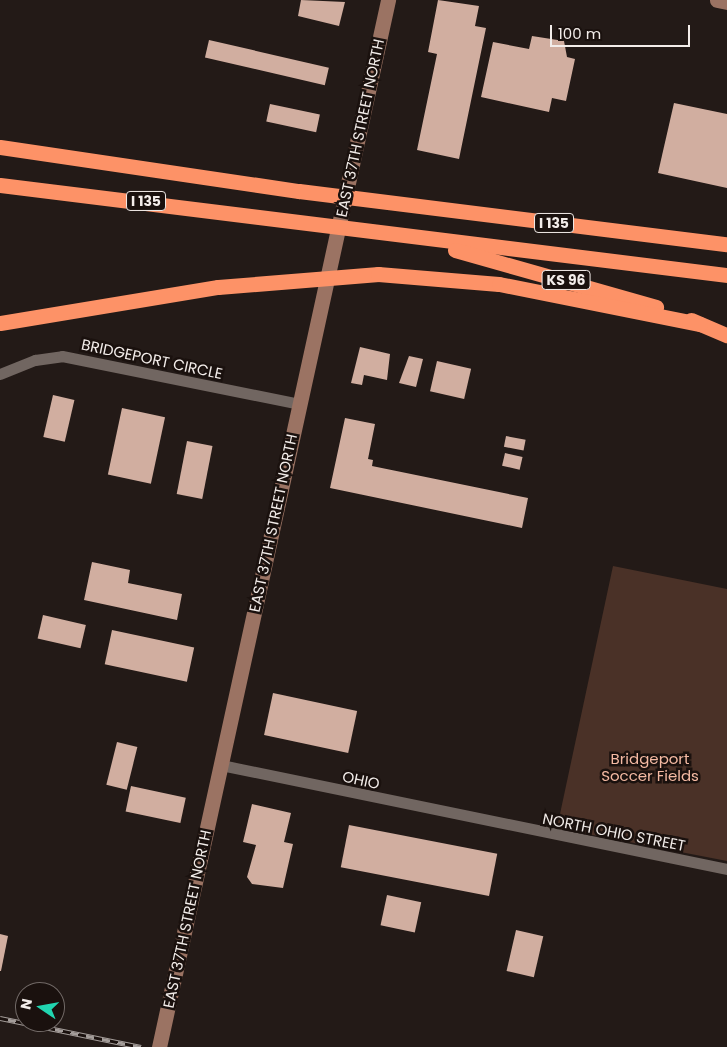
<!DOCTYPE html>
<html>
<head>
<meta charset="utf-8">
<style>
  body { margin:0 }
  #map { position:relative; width:727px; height:1047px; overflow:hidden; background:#231a17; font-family:Poppins,sans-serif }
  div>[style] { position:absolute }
  .green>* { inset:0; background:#4a3127 }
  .building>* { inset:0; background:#d1aea0; transform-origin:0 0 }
  .street>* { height:11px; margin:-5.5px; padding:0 5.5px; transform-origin:5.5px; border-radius:5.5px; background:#716661 }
  .secondary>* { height:15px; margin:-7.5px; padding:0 7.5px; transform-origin:7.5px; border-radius:7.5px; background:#9b7363 }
  .highway>* { height:15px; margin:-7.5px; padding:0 7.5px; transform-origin:7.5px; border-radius:7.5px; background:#fd9267 }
  .rail>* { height:4.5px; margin-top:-2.25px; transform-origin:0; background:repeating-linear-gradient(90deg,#1a110e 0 8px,#a49d9a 0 16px); box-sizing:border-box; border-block:1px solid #a49d9a }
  span { translate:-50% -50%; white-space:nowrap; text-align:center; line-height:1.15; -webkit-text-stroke:5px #1a110e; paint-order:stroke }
  .shield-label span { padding:1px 4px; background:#1a110e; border:1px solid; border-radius:4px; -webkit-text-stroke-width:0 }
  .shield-label { font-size:14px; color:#f3edea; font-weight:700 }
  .street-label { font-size:15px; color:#f3edea }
  .park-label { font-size:15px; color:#f5baa3 }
  .north { position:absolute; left:15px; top:982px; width:50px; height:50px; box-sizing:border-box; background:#1a110e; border:1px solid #716966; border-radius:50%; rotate:282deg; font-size:14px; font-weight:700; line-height:20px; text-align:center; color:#f3edea }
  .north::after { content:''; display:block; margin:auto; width:18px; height:22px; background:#21d5b0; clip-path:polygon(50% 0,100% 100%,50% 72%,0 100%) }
  .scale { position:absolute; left:550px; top:25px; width:140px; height:22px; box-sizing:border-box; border:2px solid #f3edea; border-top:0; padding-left:6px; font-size:15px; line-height:18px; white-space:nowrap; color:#f3edea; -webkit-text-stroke:4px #1a110e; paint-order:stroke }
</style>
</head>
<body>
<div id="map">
  <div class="green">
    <div style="clip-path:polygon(613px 566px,727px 589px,727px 861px,557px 828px)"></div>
  </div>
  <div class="building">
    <div style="clip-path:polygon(301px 0,345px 2px,339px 26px,298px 16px)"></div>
    <div style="clip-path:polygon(438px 0,479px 6px,475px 26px,486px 28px,459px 159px,417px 150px,437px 54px,428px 52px)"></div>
    <div style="clip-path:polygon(532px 36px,564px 41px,567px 57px,575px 59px,566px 101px,552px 98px,549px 112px,481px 97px,493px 42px,529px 49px)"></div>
    <div style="left:209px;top:40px;width:123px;height:18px;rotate:13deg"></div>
    <div style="clip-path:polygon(674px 103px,727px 114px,727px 188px,658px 173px)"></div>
    <div style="left:270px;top:104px;width:51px;height:18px;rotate:12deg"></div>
    <div style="clip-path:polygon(360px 347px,390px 354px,387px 380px,364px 375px,362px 385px,351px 383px)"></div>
    <div style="clip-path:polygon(409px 356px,423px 359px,416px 387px,399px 383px)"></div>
    <div style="left:437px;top:361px;width:35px;height:31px;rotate:13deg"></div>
    <div style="left:53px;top:395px;width:22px;height:43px;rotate:13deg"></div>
    <div style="left:122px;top:408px;width:44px;height:68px;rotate:12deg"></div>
    <div style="clip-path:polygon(345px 418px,375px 424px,368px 459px,373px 460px,372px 466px,528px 498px,522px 528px,330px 488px)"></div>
    <div style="left:506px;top:436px;width:20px;height:11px;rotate:11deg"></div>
    <div style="left:187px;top:441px;width:26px;height:54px;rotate:11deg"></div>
    <div style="left:505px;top:453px;width:18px;height:13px;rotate:13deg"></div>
    <div style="clip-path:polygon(92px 562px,130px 570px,128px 583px,182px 594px,177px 620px,84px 600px)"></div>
    <div style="left:43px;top:615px;width:44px;height:24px;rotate:13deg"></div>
    <div style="left:112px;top:630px;width:84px;height:35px;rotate:12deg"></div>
    <div style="left:273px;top:693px;width:86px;height:43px;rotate:12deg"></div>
    <div style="left:117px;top:742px;width:21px;height:44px;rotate:14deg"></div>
    <div style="left:131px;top:786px;width:56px;height:26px;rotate:12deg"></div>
    <div style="clip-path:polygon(252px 804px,291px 813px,284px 842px,293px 844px,283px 888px,252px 884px,247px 877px,256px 845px,243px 842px)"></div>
    <div style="left:349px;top:825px;width:151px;height:43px;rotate:11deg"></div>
    <div style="left:387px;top:895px;width:35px;height:31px;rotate:12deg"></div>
    <div style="left:516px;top:930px;width:28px;height:42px;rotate:13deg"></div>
    <div style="clip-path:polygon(0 934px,8px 936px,1px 971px,0 971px)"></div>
  </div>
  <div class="street">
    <div style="left:0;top:374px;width:38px;rotate:-22deg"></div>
    <div style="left:35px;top:360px;width:27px;rotate:-8deg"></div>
    <div style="left:62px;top:356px;width:242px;rotate:11.4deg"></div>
    <div style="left:221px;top:765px;width:517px;rotate:11.61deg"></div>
  </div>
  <div class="secondary">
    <div style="left:717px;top:0;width:10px;rotate:11deg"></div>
    <div style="left:159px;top:1047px;width:1072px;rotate:-77.66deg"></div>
  </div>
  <div class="highway">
    <div style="left:0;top:147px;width:302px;rotate:8.4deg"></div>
    <div style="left:299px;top:191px;width:431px;rotate:7.1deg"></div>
    <div style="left:0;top:185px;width:733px;rotate:7.06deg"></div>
    <div style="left:455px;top:250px;width:209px;rotate:15.8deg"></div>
    <div style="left:691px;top:320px;width:39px;rotate:23deg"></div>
    <div style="left:0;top:323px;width:221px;rotate:-9.4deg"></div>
    <div style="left:218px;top:287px;width:161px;rotate:-4.6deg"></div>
    <div style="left:378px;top:274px;width:121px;rotate:4.7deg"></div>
    <div style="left:499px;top:284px;width:205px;rotate:11.3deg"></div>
  </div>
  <div class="rail">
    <div style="left:0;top:1018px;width:144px;rotate:11.6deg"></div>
  </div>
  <div class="shield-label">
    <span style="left:146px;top:201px">I 135</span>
    <span style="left:554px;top:223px">I 135</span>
    <span style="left:566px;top:280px">KS 96</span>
  </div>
  <div class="street-label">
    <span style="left:360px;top:128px;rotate:-78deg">EAST 37TH STREET NORTH</span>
    <span style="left:152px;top:359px;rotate:12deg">BRIDGEPORT CIRCLE</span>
    <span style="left:273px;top:523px;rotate:-78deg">EAST 37TH STREET NORTH</span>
    <span style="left:361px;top:780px;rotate:12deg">OHIO</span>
    <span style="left:614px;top:832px;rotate:11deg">NORTH OHIO STREET</span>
    <span style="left:187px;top:919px;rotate:-78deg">EAST 37TH STREET NORTH</span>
  </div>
  <div class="park-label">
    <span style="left:650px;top:767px">Bridgeport<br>Soccer Fields</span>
  </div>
  <div class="north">N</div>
  <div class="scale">100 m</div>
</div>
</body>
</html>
